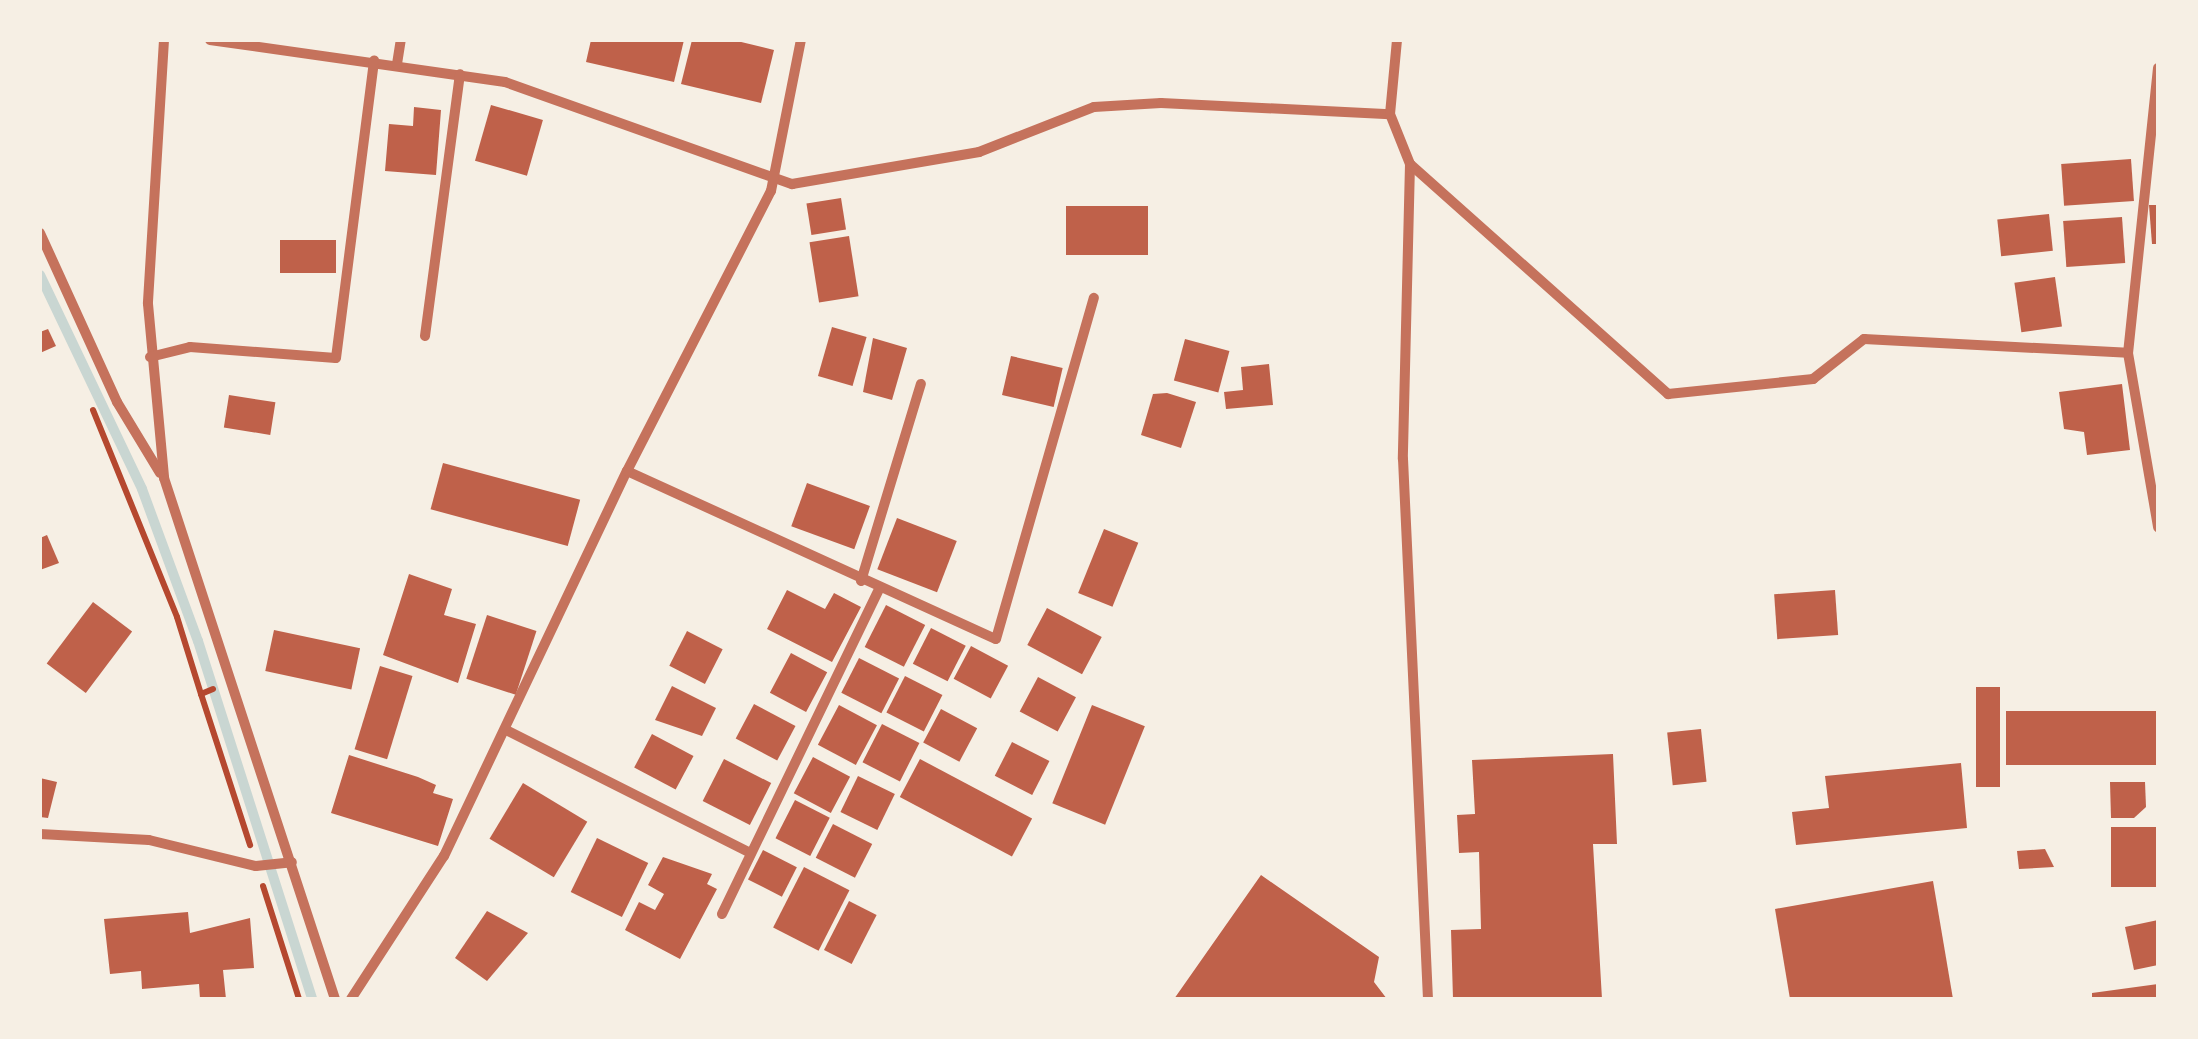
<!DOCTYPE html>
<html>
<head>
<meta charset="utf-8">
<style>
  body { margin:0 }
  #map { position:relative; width:2198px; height:1039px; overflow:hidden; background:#f6efe4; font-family:"Source Serif 4",serif }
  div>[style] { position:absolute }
  .stream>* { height:10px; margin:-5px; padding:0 5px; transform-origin:5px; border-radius:5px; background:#c9d6d2 }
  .building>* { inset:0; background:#bf614a; transform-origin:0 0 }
  .path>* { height:6px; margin:-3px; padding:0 3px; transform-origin:3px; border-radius:3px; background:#b5482f }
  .minor>* { height:10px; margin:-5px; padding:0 5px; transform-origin:5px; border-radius:5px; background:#c5725c }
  span { translate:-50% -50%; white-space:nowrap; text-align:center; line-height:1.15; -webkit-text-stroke:10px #f6efe4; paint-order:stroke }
  .frame { position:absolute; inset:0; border:42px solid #f6efe4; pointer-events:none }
</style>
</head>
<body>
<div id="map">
  <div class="stream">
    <div style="left:40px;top:275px;width:237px;rotate:64.5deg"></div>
    <div style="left:142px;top:489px;width:162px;rotate:69.8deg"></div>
    <div style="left:198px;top:641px;width:376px;rotate:72.3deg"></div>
  </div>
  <div class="building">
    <div style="clip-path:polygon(591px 40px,684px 40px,674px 82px,586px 62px)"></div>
    <div style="clip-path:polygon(692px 40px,733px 40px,774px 50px,761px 103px,681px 84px)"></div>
    <div style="left:491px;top:105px;width:54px;height:58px;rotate:16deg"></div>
    <div style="clip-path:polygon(414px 107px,441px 110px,436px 175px,385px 171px,389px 124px,413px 126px)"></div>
    <div style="left:2131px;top:159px;width:42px;height:70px;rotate:86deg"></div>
    <div style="left:841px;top:198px;width:32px;height:35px;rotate:81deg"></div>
    <div style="clip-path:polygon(2149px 205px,2158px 205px,2158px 244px,2152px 244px)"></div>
    <div style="left:1066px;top:206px;width:82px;height:49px"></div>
    <div style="left:2049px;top:214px;width:37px;height:52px;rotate:84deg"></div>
    <div style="left:2122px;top:217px;width:46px;height:59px;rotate:86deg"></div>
    <div style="left:849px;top:236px;width:61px;height:40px;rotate:81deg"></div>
    <div style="left:280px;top:240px;width:56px;height:33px"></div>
    <div style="left:2055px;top:277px;width:50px;height:41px;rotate:82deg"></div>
    <div style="left:832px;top:327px;width:36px;height:51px;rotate:16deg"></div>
    <div style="clip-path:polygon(48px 329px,56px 346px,40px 353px,40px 332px)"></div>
    <div style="clip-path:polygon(873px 338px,907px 348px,892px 400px,863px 392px)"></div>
    <div style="left:1185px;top:339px;width:46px;height:43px;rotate:15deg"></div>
    <div style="left:1011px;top:356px;width:53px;height:40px;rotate:13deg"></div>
    <div style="clip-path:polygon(1269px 364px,1273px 405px,1226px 409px,1224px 392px,1243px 390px,1241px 367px)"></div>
    <div style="clip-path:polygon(2122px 384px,2130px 450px,2087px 455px,2084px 432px,2064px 429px,2059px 392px)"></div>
    <div style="clip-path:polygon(1167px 393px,1196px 402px,1181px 448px,1141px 435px,1153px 394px)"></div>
    <div style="left:229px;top:395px;width:47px;height:33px;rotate:9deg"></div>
    <div style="left:443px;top:463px;width:142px;height:48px;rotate:15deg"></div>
    <div style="left:807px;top:483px;width:67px;height:46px;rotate:20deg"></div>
    <div style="left:897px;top:518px;width:64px;height:55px;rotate:21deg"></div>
    <div style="left:1104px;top:529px;width:37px;height:69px;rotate:22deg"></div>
    <div style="clip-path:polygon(47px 535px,59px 563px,40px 570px,40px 538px)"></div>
    <div style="clip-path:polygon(409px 574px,452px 589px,444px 615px,476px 624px,458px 683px,383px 655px)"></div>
    <div style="clip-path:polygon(787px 590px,825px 609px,834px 593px,861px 607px,832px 662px,767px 629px)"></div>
    <div style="left:1835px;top:590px;width:45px;height:61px;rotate:86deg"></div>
    <div style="left:93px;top:602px;width:49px;height:77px;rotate:37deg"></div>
    <div style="left:886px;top:605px;width:44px;height:47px;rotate:27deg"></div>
    <div style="left:1047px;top:608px;width:62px;height:42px;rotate:28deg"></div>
    <div style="left:487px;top:615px;width:52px;height:67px;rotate:18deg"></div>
    <div style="left:931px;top:628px;width:39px;height:40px;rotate:27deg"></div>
    <div style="left:274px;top:630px;width:88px;height:42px;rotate:12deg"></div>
    <div style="left:687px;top:631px;width:40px;height:39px;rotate:27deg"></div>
    <div style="left:971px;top:646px;width:42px;height:37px;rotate:28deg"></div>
    <div style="left:791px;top:653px;width:41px;height:45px;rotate:28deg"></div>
    <div style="left:859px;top:658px;width:45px;height:39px;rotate:27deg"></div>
    <div style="left:380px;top:666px;width:34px;height:87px;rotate:17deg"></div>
    <div style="left:905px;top:676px;width:42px;height:41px;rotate:27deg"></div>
    <div style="left:1038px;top:677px;width:43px;height:39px;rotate:28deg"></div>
    <div style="clip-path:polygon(672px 686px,716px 708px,702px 736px,655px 720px)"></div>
    <div style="left:2000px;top:687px;width:100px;height:24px;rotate:90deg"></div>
    <div style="left:754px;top:704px;width:47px;height:39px;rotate:28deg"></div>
    <div style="left:839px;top:705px;width:43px;height:45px;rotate:28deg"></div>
    <div style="left:1092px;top:705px;width:57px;height:106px;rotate:22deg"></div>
    <div style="left:941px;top:709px;width:41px;height:38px;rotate:28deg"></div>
    <div style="left:2158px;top:711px;width:54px;height:152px;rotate:90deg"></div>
    <div style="left:882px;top:724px;width:42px;height:43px;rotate:27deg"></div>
    <div style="left:1701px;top:729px;width:53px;height:34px;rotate:84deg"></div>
    <div style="left:652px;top:734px;width:47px;height:38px;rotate:28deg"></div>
    <div style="left:1012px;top:742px;width:42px;height:38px;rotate:27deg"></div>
    <div style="clip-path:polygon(1613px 754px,1617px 844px,1593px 844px,1602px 999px,1453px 999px,1451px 930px,1481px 929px,1479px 852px,1459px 853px,1457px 815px,1475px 814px,1472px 760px)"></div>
    <div style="clip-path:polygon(349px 755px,418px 777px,436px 785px,433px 793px,453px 799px,438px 846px,331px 813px)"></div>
    <div style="left:813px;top:757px;width:42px;height:41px;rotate:28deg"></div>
    <div style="left:724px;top:759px;width:53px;height:47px;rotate:27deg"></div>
    <div style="left:920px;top:759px;width:127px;height:43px;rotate:28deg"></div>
    <div style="clip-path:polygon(1961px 763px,1967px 828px,1796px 845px,1792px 812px,1829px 808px,1825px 776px)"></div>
    <div style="left:858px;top:776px;width:41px;height:40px;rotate:26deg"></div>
    <div style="clip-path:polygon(40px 778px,57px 782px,48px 818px,40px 817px)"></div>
    <div style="clip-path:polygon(2110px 782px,2145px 782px,2146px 807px,2134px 818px,2111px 818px)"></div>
    <div style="left:523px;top:783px;width:75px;height:65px;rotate:31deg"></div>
    <div style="left:795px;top:800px;width:39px;height:43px;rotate:27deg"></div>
    <div style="left:833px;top:824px;width:44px;height:38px;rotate:27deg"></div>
    <div style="left:2158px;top:827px;width:60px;height:47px;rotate:90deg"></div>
    <div style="left:597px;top:838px;width:57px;height:60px;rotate:26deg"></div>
    <div style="clip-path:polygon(2045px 849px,2054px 867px,2019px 869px,2017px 851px)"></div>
    <div style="left:763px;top:850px;width:38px;height:33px;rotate:27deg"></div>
    <div style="clip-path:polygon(663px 857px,712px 874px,707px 884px,717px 889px,680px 959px,625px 930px,639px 902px,655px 910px,664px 894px,648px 885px)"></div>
    <div style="left:804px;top:867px;width:51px;height:68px;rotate:27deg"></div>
    <div style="clip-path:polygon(1261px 875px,1379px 957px,1374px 982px,1387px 999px,1174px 999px)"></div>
    <div style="clip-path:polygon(1933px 881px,1953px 999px,1790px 999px,1775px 909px)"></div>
    <div style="left:849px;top:901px;width:31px;height:55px;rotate:27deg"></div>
    <div style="clip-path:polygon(487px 911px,528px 933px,487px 981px,455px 958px)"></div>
    <div style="clip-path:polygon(188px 912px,190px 933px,250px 918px,254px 968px,223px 970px,226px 999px,200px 999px,199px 984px,142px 989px,141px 971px,110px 974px,104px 919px)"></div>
    <div style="clip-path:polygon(2158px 920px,2158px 965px,2134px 970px,2125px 927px)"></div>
    <div style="clip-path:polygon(2158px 984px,2158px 999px,2092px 999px,2092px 993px)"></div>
  </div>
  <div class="path">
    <div style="left:93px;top:410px;width:223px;rotate:67.9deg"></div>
    <div style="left:177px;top:617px;width:81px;rotate:72.7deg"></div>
    <div style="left:213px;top:689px;width:13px;rotate:157deg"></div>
    <div style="left:201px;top:694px;width:159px;rotate:72deg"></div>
    <div style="left:263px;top:886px;width:119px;rotate:72.3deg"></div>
  </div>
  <div class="minor">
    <div style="left:164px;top:40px;width:264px;rotate:93.5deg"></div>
    <div style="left:148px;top:304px;width:175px;rotate:84.7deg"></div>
    <div style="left:164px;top:478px;width:548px;rotate:71.83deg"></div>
    <div style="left:210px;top:40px;width:298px;rotate:8.1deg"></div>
    <div style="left:505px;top:82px;width:305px;rotate:19.6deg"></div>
    <div style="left:792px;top:184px;width:190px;rotate:-9.7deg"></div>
    <div style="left:979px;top:152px;width:123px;rotate:-21.4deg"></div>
    <div style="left:1094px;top:107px;width:67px;rotate:-3.4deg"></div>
    <div style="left:1161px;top:103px;width:229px;rotate:2.8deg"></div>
    <div style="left:1397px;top:40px;width:74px;rotate:95.4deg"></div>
    <div style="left:1390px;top:114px;width:54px;rotate:68.2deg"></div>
    <div style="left:1410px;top:164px;width:295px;rotate:91.4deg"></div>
    <div style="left:1403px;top:459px;width:541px;rotate:87.35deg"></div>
    <div style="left:397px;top:64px;width:24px;rotate:-81deg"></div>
    <div style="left:2158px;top:68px;width:287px;rotate:96deg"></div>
    <div style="left:2128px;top:353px;width:177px;rotate:80.2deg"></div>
    <div style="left:1410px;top:164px;width:346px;rotate:41.7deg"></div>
    <div style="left:1668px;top:394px;width:146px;rotate:-5.9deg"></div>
    <div style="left:1813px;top:379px;width:65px;rotate:-38.1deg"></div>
    <div style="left:1864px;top:339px;width:264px;rotate:3deg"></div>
    <div style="left:40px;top:233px;width:186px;rotate:65.5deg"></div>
    <div style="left:117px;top:402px;width:83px;rotate:58.8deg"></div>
    <div style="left:425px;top:336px;width:264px;rotate:-82.4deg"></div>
    <div style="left:150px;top:357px;width:41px;rotate:-14deg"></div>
    <div style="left:190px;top:347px;width:146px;rotate:4.3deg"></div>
    <div style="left:336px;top:358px;width:300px;rotate:-82.7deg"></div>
    <div style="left:627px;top:471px;width:405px;rotate:24.5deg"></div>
    <div style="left:996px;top:639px;width:355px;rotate:-74deg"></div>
    <div style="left:861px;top:581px;width:206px;rotate:-73.1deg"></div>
    <div style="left:506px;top:730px;width:274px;rotate:26.7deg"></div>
    <div style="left:40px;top:834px;width:109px;rotate:3.2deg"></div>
    <div style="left:149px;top:840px;width:110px;rotate:13.7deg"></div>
    <div style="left:256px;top:866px;width:36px;rotate:-6deg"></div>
    <div style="left:722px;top:914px;width:361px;rotate:-64.2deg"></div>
    <div style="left:351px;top:999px;width:171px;rotate:-57deg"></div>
    <div style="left:444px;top:856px;width:426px;rotate:-64.6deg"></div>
    <div style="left:627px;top:471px;width:315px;rotate:-62.8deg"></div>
    <div style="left:771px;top:191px;width:154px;rotate:-78.8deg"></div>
  </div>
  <div class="frame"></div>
</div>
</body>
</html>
